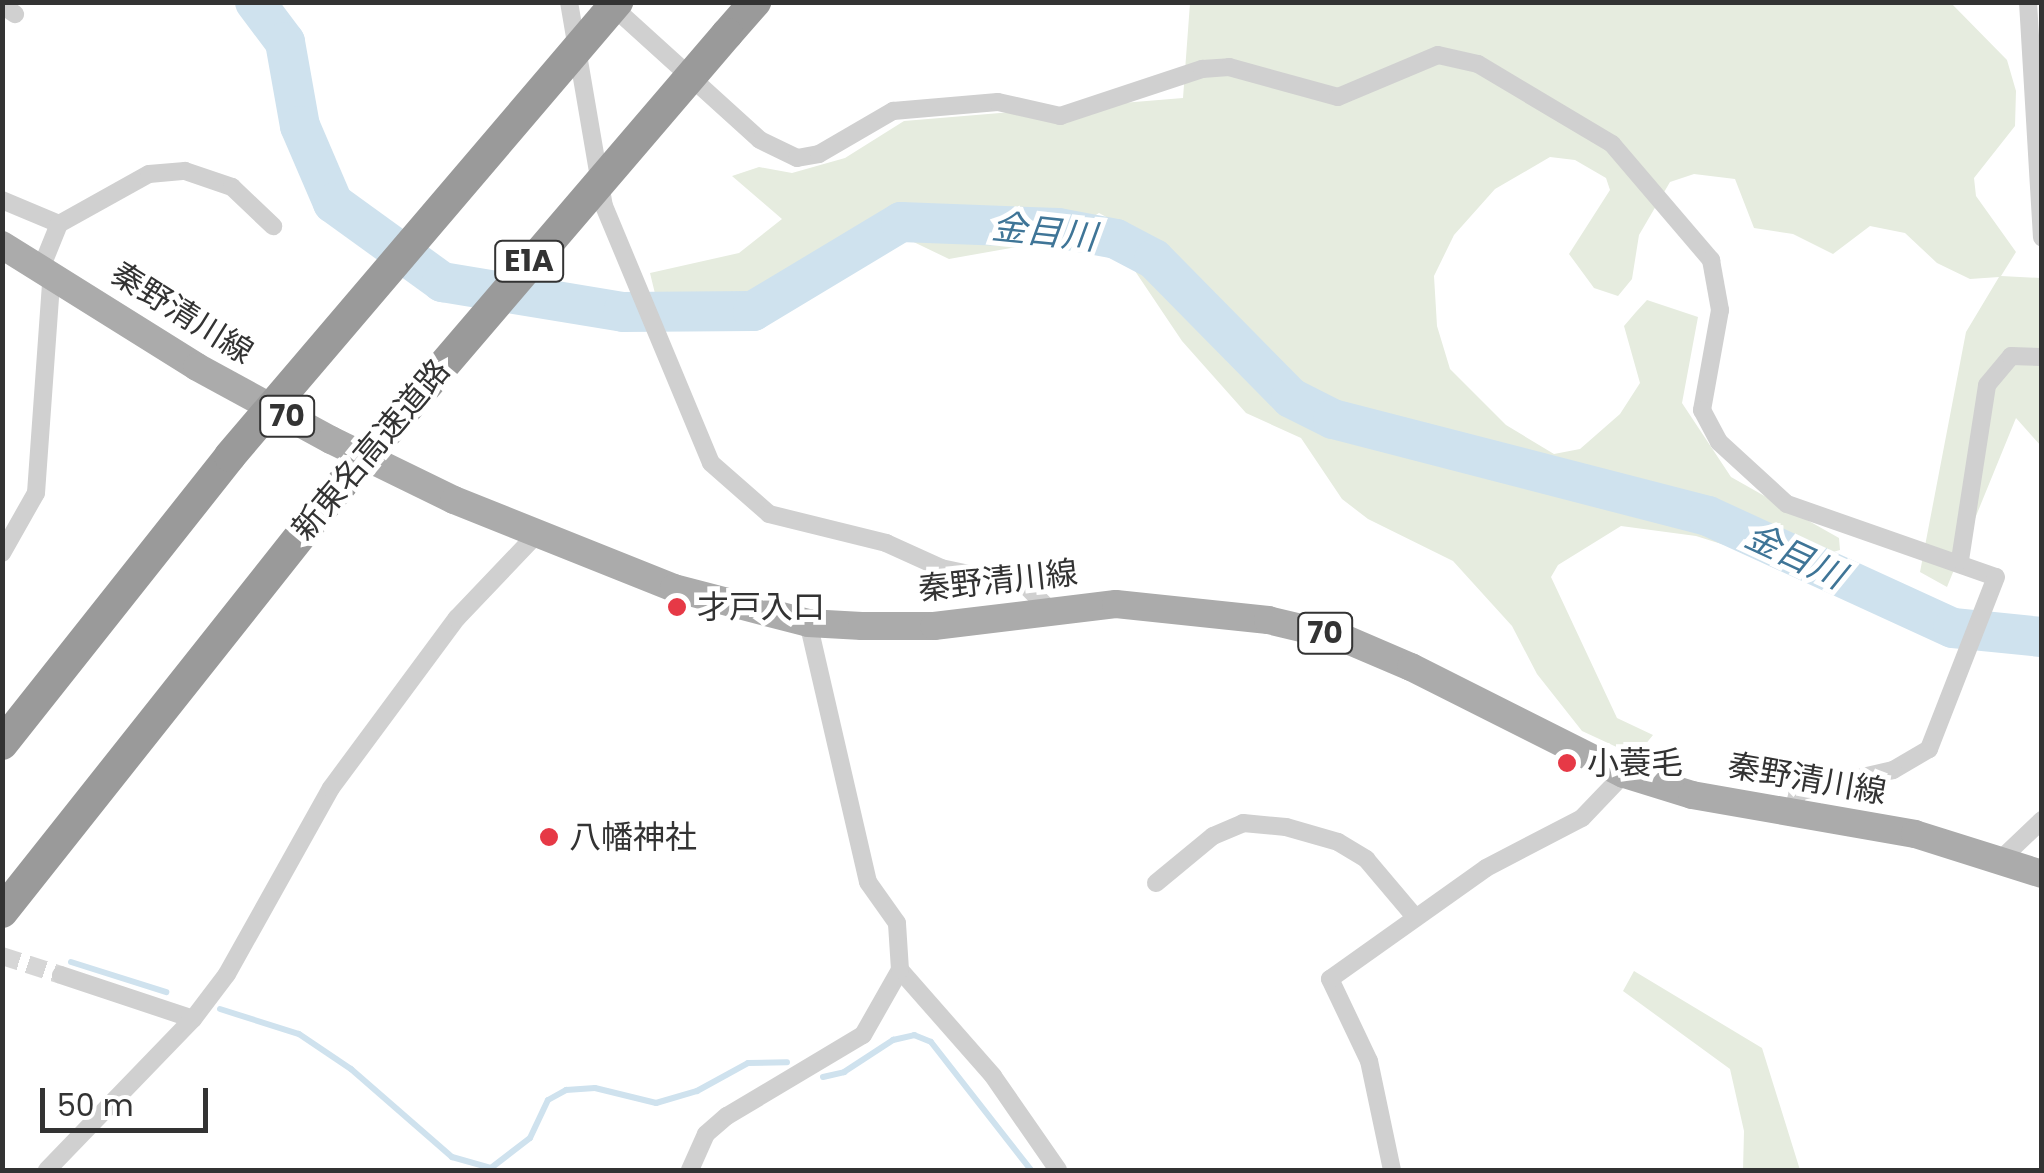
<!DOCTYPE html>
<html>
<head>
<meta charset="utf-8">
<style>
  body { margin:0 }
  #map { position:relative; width:2044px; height:1173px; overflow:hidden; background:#fff; font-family:Poppins,"Noto Sans JP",sans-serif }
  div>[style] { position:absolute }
  .green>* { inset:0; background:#e6ecdf }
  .stream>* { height:6px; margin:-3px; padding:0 3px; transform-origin:3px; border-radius:3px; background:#cfe2ee }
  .river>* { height:40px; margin:-20px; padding:0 20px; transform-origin:20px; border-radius:20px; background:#cfe2ee }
  .street-tunnel>* { height:18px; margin-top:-9px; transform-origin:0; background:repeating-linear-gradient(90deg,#d6d6d6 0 18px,transparent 0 27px) }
  .street>* { height:18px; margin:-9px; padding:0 9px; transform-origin:9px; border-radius:9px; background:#d0d0d0 }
  .primary>* { height:28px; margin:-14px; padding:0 14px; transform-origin:14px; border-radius:14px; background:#ababab }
  .highway>* { height:32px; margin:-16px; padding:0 16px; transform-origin:16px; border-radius:16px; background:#9a9a9a }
  .highway-bridge>* { height:32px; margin:-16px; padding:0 16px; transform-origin:16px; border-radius:16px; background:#9a9a9a }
  .dots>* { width:28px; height:28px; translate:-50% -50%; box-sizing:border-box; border:5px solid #fff; border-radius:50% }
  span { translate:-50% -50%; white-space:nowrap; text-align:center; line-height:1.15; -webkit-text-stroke:10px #fff; paint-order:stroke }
  .shield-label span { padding:2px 8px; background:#fff; border:2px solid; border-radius:8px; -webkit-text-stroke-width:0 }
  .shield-label { font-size:30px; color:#333; font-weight:700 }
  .street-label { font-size:32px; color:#333 }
  .poi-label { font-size:32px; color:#333 }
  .left { translate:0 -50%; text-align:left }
  .water-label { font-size:35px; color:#3f7597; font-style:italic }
  .frame { position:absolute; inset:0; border:5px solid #333; pointer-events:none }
  .scale { position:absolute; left:40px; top:1088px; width:168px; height:45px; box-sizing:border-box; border:5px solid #333; border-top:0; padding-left:12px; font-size:30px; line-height:35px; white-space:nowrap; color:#333; -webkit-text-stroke:8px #fff; paint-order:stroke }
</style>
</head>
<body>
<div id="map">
  <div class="green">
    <div style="clip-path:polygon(1190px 3px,1951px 3px,2007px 60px,2016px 91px,2015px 126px,1974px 178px,1976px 196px,2016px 252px,2001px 276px,2041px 278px,2041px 446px,2016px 418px,1947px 587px,1920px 572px,1966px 332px,1999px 277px,1970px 279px,1937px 263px,1905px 233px,1870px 226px,1833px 254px,1793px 234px,1754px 228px,1735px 179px,1694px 174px,1670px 182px,1639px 235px,1632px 279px,1618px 296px,1594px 288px,1569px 254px,1610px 190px,1606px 178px,1575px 160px,1550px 157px,1495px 189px,1454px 235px,1434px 276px,1437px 326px,1450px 369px,1506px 425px,1554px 454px,1580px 449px,1620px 414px,1640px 383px,1624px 326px,1636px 312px,1647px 300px,1698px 317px,1682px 403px,1731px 477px,1839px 538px,1840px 550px,1788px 565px,1696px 536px,1621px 526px,1558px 565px,1551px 577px,1617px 718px,1653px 735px,1636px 756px,1582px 731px,1537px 674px,1512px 626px,1453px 561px,1368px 519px,1342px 499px,1301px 438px,1246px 413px,1182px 341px,1135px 271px,1121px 225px,1099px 213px,1055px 240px,949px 259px,897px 234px,793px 300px,658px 306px,650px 273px,739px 253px,782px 219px,732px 176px,759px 167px,792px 173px,845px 158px,904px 121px,1183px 98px)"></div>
    <div style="clip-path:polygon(1634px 971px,1762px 1048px,1800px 1170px,1743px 1170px,1744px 1131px,1730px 1069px,1623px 991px)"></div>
  </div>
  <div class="stream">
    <div style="left:71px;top:962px;width:100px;rotate:17.5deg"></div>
    <div style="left:220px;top:1009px;width:83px;rotate:17.6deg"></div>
    <div style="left:299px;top:1034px;width:63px;rotate:33.9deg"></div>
    <div style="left:351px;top:1069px;width:134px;rotate:41.1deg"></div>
    <div style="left:452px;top:1157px;width:41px;rotate:15.8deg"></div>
    <div style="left:491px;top:1168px;width:49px;rotate:-37.6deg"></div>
    <div style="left:530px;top:1138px;width:42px;rotate:-64.7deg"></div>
    <div style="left:548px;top:1100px;width:21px;rotate:-29deg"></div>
    <div style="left:566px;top:1090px;width:29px;rotate:-4deg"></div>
    <div style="left:595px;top:1088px;width:63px;rotate:13.8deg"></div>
    <div style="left:656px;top:1103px;width:43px;rotate:-16.3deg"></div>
    <div style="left:697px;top:1091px;width:58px;rotate:-28.8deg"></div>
    <div style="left:748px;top:1063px;width:39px;rotate:-1deg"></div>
    <div style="left:823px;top:1077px;width:22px;rotate:-13deg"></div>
    <div style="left:844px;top:1072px;width:59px;rotate:-33.1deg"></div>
    <div style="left:893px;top:1040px;width:22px;rotate:-13deg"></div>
    <div style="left:914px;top:1035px;width:18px;rotate:22deg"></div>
    <div style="left:931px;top:1042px;width:162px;rotate:52deg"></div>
  </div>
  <div class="river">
    <div style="left:255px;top:2px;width:50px;rotate:53.1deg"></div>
    <div style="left:285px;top:42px;width:85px;rotate:79.9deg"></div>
    <div style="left:300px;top:126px;width:84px;rotate:66.8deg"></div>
    <div style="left:333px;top:203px;width:135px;rotate:35.9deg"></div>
    <div style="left:442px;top:282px;width:183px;rotate:9.4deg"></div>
    <div style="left:623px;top:312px;width:130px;rotate:-0.4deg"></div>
    <div style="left:753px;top:311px;width:173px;rotate:-31deg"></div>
    <div style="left:901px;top:222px;width:157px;rotate:2.2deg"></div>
    <div style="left:1058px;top:228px;width:59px;rotate:10.7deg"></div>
    <div style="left:1116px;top:239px;width:43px;rotate:27.8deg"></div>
    <div style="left:1154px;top:259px;width:195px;rotate:45.4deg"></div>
    <div style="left:1291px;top:398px;width:47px;rotate:26.6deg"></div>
    <div style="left:1333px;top:419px;width:387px;rotate:14.5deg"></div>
    <div style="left:1708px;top:516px;width:269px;rotate:24.6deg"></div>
    <div style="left:1953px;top:628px;width:89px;rotate:5.8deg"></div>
  </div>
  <div class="street-tunnel">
    <div style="left:2px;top:956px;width:62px;rotate:17.9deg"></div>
  </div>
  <div class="street">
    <div style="left:569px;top:2px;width:207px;rotate:80.3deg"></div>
    <div style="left:604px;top:206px;width:278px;rotate:67.4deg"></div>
    <div style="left:711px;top:463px;width:77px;rotate:41.3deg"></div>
    <div style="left:769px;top:514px;width:121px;rotate:13.9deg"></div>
    <div style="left:886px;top:543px;width:60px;rotate:24.4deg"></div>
    <div style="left:941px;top:568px;width:87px;rotate:12deg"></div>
    <div style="left:1026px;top:586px;width:34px;rotate:45deg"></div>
    <div style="left:2028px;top:2px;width:236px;rotate:86.6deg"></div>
    <div style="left:610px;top:4px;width:202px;rotate:42.2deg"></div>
    <div style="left:760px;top:140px;width:41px;rotate:25.9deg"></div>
    <div style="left:797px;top:158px;width:22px;rotate:-10deg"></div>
    <div style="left:819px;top:154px;width:86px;rotate:-30.2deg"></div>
    <div style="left:893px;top:111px;width:105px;rotate:-4.9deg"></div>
    <div style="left:998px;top:102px;width:64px;rotate:12.7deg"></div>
    <div style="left:1060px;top:116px;width:150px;rotate:-18.3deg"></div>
    <div style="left:1202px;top:69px;width:27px;rotate:-4deg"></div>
    <div style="left:1229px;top:67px;width:113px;rotate:15.4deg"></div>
    <div style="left:1338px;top:97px;width:108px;rotate:-22.8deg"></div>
    <div style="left:1438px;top:55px;width:41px;rotate:12.7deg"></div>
    <div style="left:1478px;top:64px;width:156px;rotate:30.8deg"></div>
    <div style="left:1612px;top:144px;width:153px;rotate:49.5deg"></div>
    <div style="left:1711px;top:260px;width:51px;rotate:79.8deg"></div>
    <div style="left:1720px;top:310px;width:102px;rotate:100.2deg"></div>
    <div style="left:1702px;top:410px;width:36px;rotate:62deg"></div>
    <div style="left:1719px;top:442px;width:92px;rotate:42.4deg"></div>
    <div style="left:1787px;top:504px;width:221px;rotate:19.3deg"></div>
    <div style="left:1996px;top:577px;width:185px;rotate:111.3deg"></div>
    <div style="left:1929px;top:749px;width:42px;rotate:149.7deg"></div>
    <div style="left:1893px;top:770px;width:98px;rotate:167deg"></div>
    <div style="left:1798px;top:792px;width:20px;rotate:105deg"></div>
    <div style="left:2px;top:5px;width:16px;rotate:35deg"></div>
    <div style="left:2px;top:200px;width:62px;rotate:22.8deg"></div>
    <div style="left:42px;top:266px;width:45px;rotate:-68deg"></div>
    <div style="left:59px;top:224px;width:103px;rotate:-29.1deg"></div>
    <div style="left:149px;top:174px;width:36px;rotate:-5deg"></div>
    <div style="left:185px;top:171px;width:50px;rotate:18.8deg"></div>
    <div style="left:232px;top:187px;width:57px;rotate:43.6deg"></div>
    <div style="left:2px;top:553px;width:69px;rotate:-60.5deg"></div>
    <div style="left:36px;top:493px;width:222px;rotate:-85.9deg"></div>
    <div style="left:1960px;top:560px;width:177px;rotate:-81.2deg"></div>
    <div style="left:1987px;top:385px;width:38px;rotate:-50deg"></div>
    <div style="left:2011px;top:356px;width:31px;rotate:2deg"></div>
    <div style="left:2000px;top:860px;width:58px;rotate:-43.6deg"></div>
    <div style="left:1156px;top:883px;width:74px;rotate:-39.5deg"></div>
    <div style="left:1213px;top:836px;width:33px;rotate:-23deg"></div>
    <div style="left:1243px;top:823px;width:43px;rotate:5.3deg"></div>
    <div style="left:1286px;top:827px;width:54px;rotate:16.1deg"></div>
    <div style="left:1338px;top:842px;width:33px;rotate:31deg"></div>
    <div style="left:1366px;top:859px;width:76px;rotate:49.8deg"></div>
    <div style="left:900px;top:970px;width:141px;rotate:48.7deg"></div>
    <div style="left:993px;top:1076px;width:114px;rotate:55.3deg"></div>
    <div style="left:61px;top:975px;width:139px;rotate:18.4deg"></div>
    <div style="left:47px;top:1170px;width:210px;rotate:-46deg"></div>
    <div style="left:193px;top:1019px;width:56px;rotate:-52.9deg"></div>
    <div style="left:227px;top:974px;width:213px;rotate:-60.8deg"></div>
    <div style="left:331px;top:788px;width:212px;rotate:-53.5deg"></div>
    <div style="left:457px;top:618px;width:117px;rotate:-46.4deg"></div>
    <div style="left:690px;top:1170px;width:39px;rotate:-66deg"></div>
    <div style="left:706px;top:1134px;width:28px;rotate:-41deg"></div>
    <div style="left:727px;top:1116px;width:158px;rotate:-30.8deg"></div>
    <div style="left:863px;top:1035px;width:75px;rotate:-60.4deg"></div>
    <div style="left:900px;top:970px;width:47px;rotate:-93.7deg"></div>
    <div style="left:897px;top:923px;width:50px;rotate:-125.3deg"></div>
    <div style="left:868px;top:882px;width:266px;rotate:-103deg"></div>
    <div style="left:1392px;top:1170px;width:111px;rotate:-101.9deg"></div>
    <div style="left:1369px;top:1061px;width:91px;rotate:-115.4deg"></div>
    <div style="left:1330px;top:979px;width:191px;rotate:-35.4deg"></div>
    <div style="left:1486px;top:868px;width:108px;rotate:-27.5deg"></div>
    <div style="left:1582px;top:818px;width:61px;rotate:-46.3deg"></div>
  </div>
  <div class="primary">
    <div style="left:2px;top:245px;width:230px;rotate:32deg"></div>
    <div style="left:197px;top:367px;width:153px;rotate:28.6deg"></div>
    <div style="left:331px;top:440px;width:137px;rotate:26deg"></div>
    <div style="left:454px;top:500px;width:237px;rotate:21.8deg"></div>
    <div style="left:674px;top:588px;width:138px;rotate:14.6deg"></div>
    <div style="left:808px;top:623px;width:54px;rotate:3.2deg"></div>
    <div style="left:862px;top:626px;width:72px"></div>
    <div style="left:934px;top:626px;width:183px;rotate:-6.9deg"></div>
    <div style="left:1116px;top:604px;width:153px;rotate:6deg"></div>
    <div style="left:1268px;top:620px;width:77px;rotate:13.5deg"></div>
    <div style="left:1343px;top:638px;width:74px;rotate:23.1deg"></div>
    <div style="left:1411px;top:667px;width:238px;rotate:26.7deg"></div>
    <div style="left:1624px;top:774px;width:71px;rotate:17.2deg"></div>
    <div style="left:1692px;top:795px;width:226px;rotate:9.9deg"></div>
    <div style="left:1915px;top:834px;width:133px;rotate:17.5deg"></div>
  </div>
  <div class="highway">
    <div style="left:727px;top:34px;width:43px;rotate:-48.8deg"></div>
    <div style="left:2px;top:744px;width:367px;rotate:-51.6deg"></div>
    <div style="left:2px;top:912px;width:536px;rotate:-51.59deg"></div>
  </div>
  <div class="highway-bridge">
    <div style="left:230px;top:456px;width:597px;rotate:-49.55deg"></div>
    <div style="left:335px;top:492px;width:603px;rotate:-49.44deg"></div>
  </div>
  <div class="dots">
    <div style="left:677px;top:607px;background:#e63946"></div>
    <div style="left:1567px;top:763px;background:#e63946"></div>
    <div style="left:549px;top:837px;background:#e63946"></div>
  </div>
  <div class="shield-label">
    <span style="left:529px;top:261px">E1A</span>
    <span style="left:287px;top:416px">70</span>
    <span style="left:1325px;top:633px">70</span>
  </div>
  <div class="street-label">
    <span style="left:182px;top:313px;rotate:32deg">秦野清川線</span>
    <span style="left:371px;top:450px;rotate:-50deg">新東名高速道路</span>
    <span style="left:998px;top:581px;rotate:-6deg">秦野清川線</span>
    <span style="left:1807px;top:779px;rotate:10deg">秦野清川線</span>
  </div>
  <div class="poi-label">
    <span class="left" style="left:697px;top:607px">才戸入口</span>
    <span class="left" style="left:1587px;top:763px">小蓑毛</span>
    <span class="left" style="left:569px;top:837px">八幡神社</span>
  </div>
  <div class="water-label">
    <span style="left:1044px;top:232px;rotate:6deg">金目川</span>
    <span style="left:1795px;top:556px;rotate:25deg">金目川</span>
  </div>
  <div class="frame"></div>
  <div class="scale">50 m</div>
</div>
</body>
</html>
